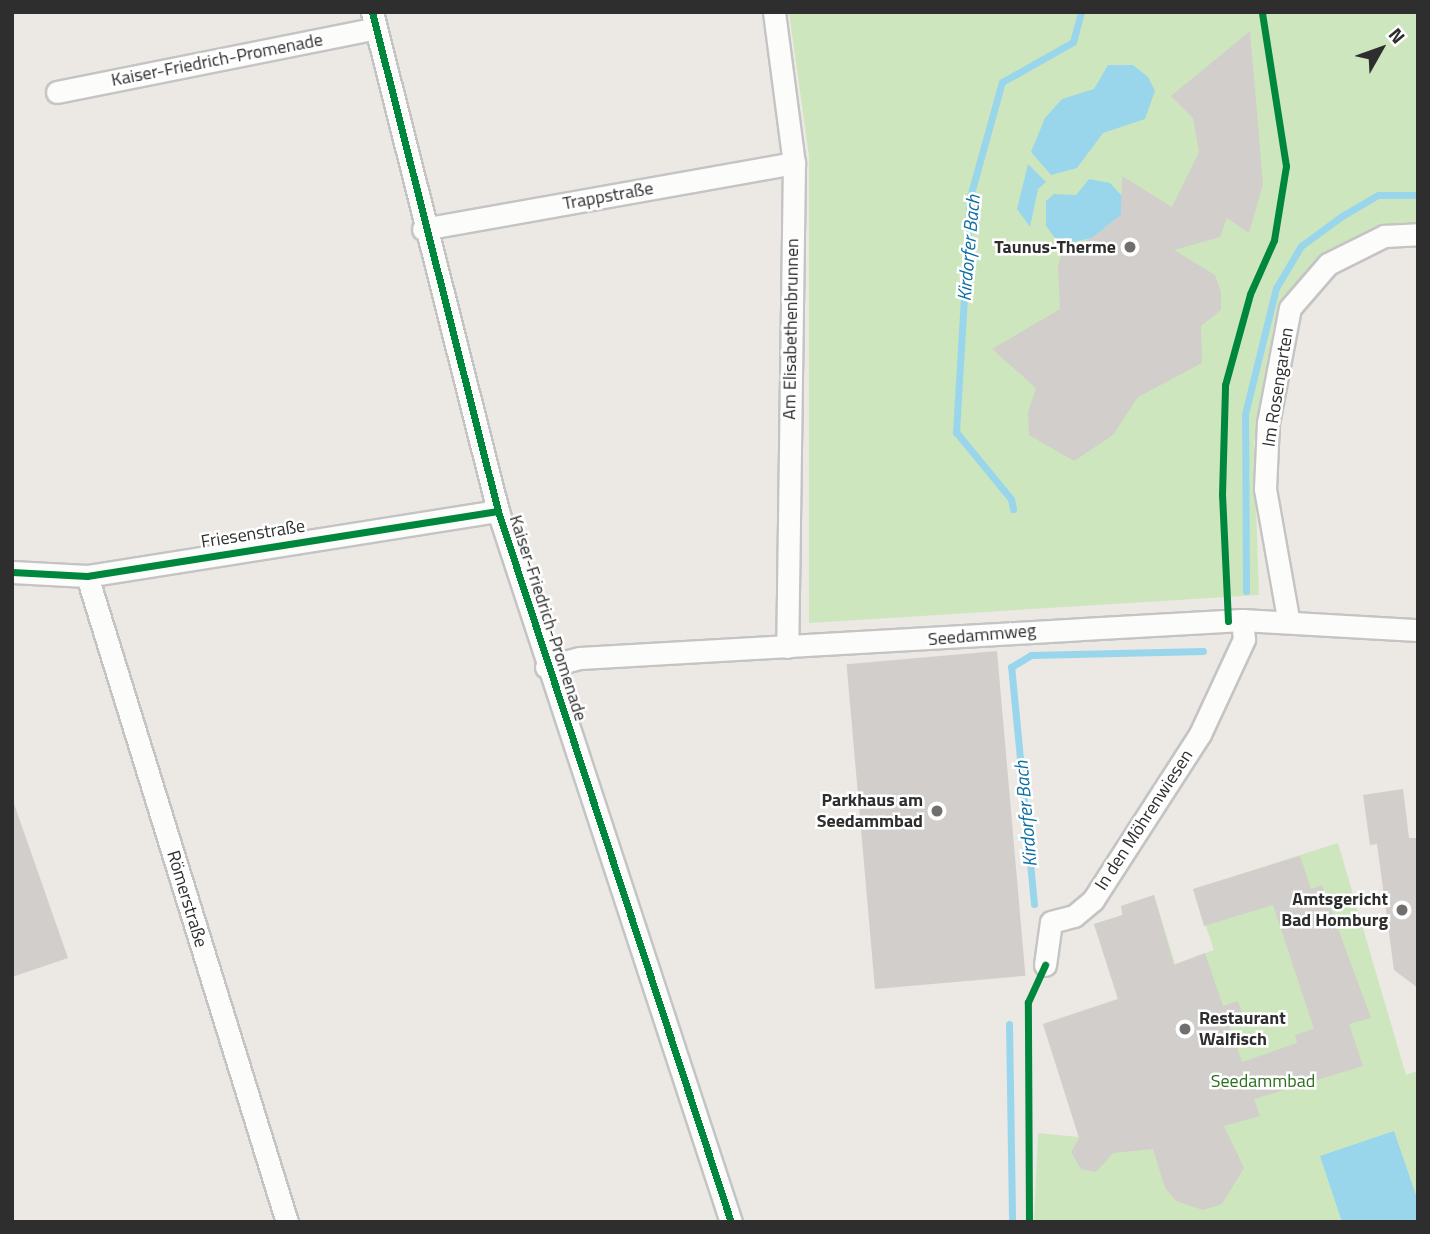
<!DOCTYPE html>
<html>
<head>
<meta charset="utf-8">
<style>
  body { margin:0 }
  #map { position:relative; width:1430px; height:1234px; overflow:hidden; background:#ece8e4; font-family:"Titillium Web",sans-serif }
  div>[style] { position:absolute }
  .green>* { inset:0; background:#cee6be }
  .water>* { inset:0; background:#99d6ec }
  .stream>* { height:7px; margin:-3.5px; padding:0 3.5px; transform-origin:3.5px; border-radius:3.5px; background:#99d6ec }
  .building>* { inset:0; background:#d1cecb; transform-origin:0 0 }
  .roads { filter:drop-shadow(2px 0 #c5c4c5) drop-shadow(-2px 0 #c5c4c5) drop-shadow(0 2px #c5c4c5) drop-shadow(0 -2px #c5c4c5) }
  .minor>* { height:21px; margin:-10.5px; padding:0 10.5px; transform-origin:10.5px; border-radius:10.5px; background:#fcfcfb }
  .cycleway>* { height:7px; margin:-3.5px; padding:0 3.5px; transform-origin:3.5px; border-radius:3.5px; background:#00873e }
  .dots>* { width:19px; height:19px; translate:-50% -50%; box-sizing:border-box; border:4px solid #fff; border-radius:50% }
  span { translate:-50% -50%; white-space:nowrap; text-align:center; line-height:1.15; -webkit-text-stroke:5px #fff; paint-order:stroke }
  .street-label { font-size:18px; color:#2e2e2e }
  .poi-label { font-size:18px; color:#2e2e2e; font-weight:700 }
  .right { translate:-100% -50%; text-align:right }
  .left { translate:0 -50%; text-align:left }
  .park-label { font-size:18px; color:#2c6e1b }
  .water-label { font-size:19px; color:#0d6fa3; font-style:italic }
  .frame { position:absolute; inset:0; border:14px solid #2e2e2e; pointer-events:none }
  .north { position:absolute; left:1346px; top:14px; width:70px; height:70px; -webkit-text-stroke:5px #fff; paint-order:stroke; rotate:50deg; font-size:19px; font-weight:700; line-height:28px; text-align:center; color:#2e2e2e }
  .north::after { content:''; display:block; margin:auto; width:24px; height:32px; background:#2e2e2e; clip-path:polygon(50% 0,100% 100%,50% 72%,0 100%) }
</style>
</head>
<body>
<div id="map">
  <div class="green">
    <div style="clip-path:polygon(789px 12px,1418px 12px,1418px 225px,1382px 226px,1318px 257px,1274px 325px,1254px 443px,1259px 595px,809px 623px,809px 156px)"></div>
    <div style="clip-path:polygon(1338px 843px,1406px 1075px,1418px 1071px,1418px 1222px,1034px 1222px,1038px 1133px,1079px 1137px,1043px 1024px,1118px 999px,1094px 924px,1122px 915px,1121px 906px,1154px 895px,1175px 964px,1214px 950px,1193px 889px)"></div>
  </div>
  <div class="water">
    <div style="clip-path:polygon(1108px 65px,1133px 65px,1148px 77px,1155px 91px,1145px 119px,1103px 133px,1077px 168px,1051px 175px,1031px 152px,1045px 118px,1062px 99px,1094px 89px)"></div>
    <div style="clip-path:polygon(1028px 164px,1046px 182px,1038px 189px,1030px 227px,1017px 209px)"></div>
    <div style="clip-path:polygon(1089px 179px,1110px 183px,1122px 196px,1121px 215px,1092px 238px,1060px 245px,1046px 226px,1046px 201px,1054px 194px,1076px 195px)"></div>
    <div style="clip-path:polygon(1394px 1131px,1418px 1201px,1418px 1222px,1342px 1222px,1320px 1156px)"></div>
  </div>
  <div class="stream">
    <div style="left:1013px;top:509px;width:10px;rotate:-101deg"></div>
    <div style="left:1011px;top:499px;width:87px;rotate:-129.4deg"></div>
    <div style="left:956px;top:432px;width:235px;rotate:-86.6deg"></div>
    <div style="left:970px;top:197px;width:119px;rotate:-74.5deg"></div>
    <div style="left:1002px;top:82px;width:81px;rotate:-29.4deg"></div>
    <div style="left:1073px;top:42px;width:31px;rotate:-75deg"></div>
    <div style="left:1246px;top:591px;width:177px;rotate:-90.3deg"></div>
    <div style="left:1245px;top:414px;width:130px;rotate:-76.2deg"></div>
    <div style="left:1276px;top:288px;width:49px;rotate:-59.2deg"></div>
    <div style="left:1301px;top:246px;width:51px;rotate:-36.2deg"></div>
    <div style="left:1342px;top:216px;width:42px;rotate:-30.3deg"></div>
    <div style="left:1378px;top:195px;width:40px"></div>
    <div style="left:1034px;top:904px;width:238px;rotate:-95.5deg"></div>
    <div style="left:1011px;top:667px;width:23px;rotate:-31deg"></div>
    <div style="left:1031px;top:655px;width:172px;rotate:-1.3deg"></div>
    <div style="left:1009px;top:1024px;width:198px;rotate:89.1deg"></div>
  </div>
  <div class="building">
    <div style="clip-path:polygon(1250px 31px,1263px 184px,1249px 233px,1227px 218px,1220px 237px,1174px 250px,1215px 275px,1221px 292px,1221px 310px,1201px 326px,1202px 363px,1138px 397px,1113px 435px,1074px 461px,1029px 435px,1028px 412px,1036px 388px,992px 349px,1060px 309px,1058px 266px,1063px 249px,1092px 238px,1121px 215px,1122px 176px,1172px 207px,1199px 152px,1193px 118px,1171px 96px)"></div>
    <div style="left:997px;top:651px;width:326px;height:151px;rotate:85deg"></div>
    <div style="clip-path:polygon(1403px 789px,1409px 838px,1418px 838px,1418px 988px,1394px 970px,1377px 844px,1370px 845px,1363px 795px)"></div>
    <div style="clip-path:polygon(12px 798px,68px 958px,12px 977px)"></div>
    <div style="clip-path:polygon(1300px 856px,1311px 889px,1322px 885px,1371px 1018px,1349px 1024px,1363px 1066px,1254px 1099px,1260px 1116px,1224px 1126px,1244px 1168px,1222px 1204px,1203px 1210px,1176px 1201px,1165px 1188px,1153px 1149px,1113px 1153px,1096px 1172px,1081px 1169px,1071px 1152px,1079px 1138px,1043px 1024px,1118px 999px,1094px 924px,1123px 915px,1121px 906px,1154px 895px,1174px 965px,1205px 953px,1223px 1006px,1238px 1001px,1244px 1020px,1229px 1025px,1242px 1062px,1297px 1043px,1295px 1035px,1314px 1029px,1273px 905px,1204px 926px,1193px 889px)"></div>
  </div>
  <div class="roads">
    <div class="minor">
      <div style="left:372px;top:12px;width:515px;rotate:75.83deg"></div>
      <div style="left:498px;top:511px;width:748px;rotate:71.86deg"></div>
      <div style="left:774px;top:12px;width:152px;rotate:82.5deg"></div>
      <div style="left:794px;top:163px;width:484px;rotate:90.8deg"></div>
      <div style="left:57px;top:92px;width:325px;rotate:-11.3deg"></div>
      <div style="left:423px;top:229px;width:377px;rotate:-10.1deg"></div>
      <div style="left:12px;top:572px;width:75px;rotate:3.1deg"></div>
      <div style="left:87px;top:576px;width:416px;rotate:-9deg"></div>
      <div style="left:87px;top:576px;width:676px;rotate:72.8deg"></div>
      <div style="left:1288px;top:618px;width:131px;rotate:-100.1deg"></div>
      <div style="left:1265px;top:489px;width:66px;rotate:-87.4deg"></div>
      <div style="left:1268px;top:423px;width:117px;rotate:-79.2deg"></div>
      <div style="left:1290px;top:308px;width:58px;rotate:-49.2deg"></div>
      <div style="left:1328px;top:264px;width:63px;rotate:-26.6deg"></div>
      <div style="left:1384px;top:236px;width:34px;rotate:-3deg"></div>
      <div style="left:546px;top:667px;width:35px;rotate:-15deg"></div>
      <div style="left:580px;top:658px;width:663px;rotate:-3.29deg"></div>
      <div style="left:1242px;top:620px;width:176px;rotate:3.3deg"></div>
      <div style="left:1045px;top:965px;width:43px;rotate:-82.1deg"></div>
      <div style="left:1051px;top:922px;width:24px;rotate:-15deg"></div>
      <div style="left:1074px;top:916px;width:25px;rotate:-40deg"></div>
      <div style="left:1093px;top:900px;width:197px;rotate:-57.2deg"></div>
      <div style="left:1200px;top:734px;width:105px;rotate:-65.1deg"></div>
      <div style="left:1244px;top:639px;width:19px;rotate:-96deg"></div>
    </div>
  </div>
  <div class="cycleway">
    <div style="left:372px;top:12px;width:515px;rotate:75.83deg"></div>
    <div style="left:498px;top:511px;width:748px;rotate:71.86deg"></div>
    <div style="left:12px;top:572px;width:75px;rotate:3.1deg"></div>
    <div style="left:87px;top:576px;width:416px;rotate:-9deg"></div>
    <div style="left:1228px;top:621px;width:126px;rotate:-92.7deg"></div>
    <div style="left:1222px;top:495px;width:110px;rotate:-88.4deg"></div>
    <div style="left:1225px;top:385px;width:94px;rotate:-74.6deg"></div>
    <div style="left:1250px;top:294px;width:59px;rotate:-66deg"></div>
    <div style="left:1274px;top:240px;width:75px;rotate:-80.8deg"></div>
    <div style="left:1286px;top:166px;width:156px;rotate:-98.9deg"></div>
    <div style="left:1029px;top:1222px;width:220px;rotate:-90.3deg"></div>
    <div style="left:1028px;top:1002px;width:41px;rotate:-65.3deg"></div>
  </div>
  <div class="dots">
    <div style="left:1130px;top:247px;background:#706f6e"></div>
    <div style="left:937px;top:811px;background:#706f6e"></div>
    <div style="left:1402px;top:910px;background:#706f6e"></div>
    <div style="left:1185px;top:1029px;background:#706f6e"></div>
  </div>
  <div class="street-label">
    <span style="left:217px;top:60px;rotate:-11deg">Kaiser-Friedrich-Promenade</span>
    <span style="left:608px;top:196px;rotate:-10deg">Trappstraße</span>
    <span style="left:791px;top:329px;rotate:-89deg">Am Elisabethenbrunnen</span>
    <span style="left:1278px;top:387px;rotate:-81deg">Im Rosengarten</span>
    <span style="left:253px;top:534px;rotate:-9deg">Friesenstraße</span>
    <span style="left:548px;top:618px;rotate:72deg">Kaiser-Friedrich-Promenade</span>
    <span style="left:982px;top:635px;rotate:-5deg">Seedammweg</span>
    <span style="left:1144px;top:820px;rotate:-57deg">In den Möhrenwiesen</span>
    <span style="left:187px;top:899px;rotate:73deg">Römerstraße</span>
  </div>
  <div class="poi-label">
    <span class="right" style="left:1116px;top:247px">Taunus-Therme</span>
    <span class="right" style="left:923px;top:811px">Parkhaus am<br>Seedammbad</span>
    <span class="right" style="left:1388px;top:910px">Amtsgericht<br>Bad Homburg</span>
    <span class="left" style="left:1199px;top:1029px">Restaurant<br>Walfisch</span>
  </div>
  <div class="park-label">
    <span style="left:1263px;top:1081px">Seedammbad</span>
  </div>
  <div class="water-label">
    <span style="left:968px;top:248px;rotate:-85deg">Kirdorfer Bach</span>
    <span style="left:1025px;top:814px;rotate:-95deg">Kirdorfer Bach</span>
  </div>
  <div class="frame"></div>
  <div class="north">N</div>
</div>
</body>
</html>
